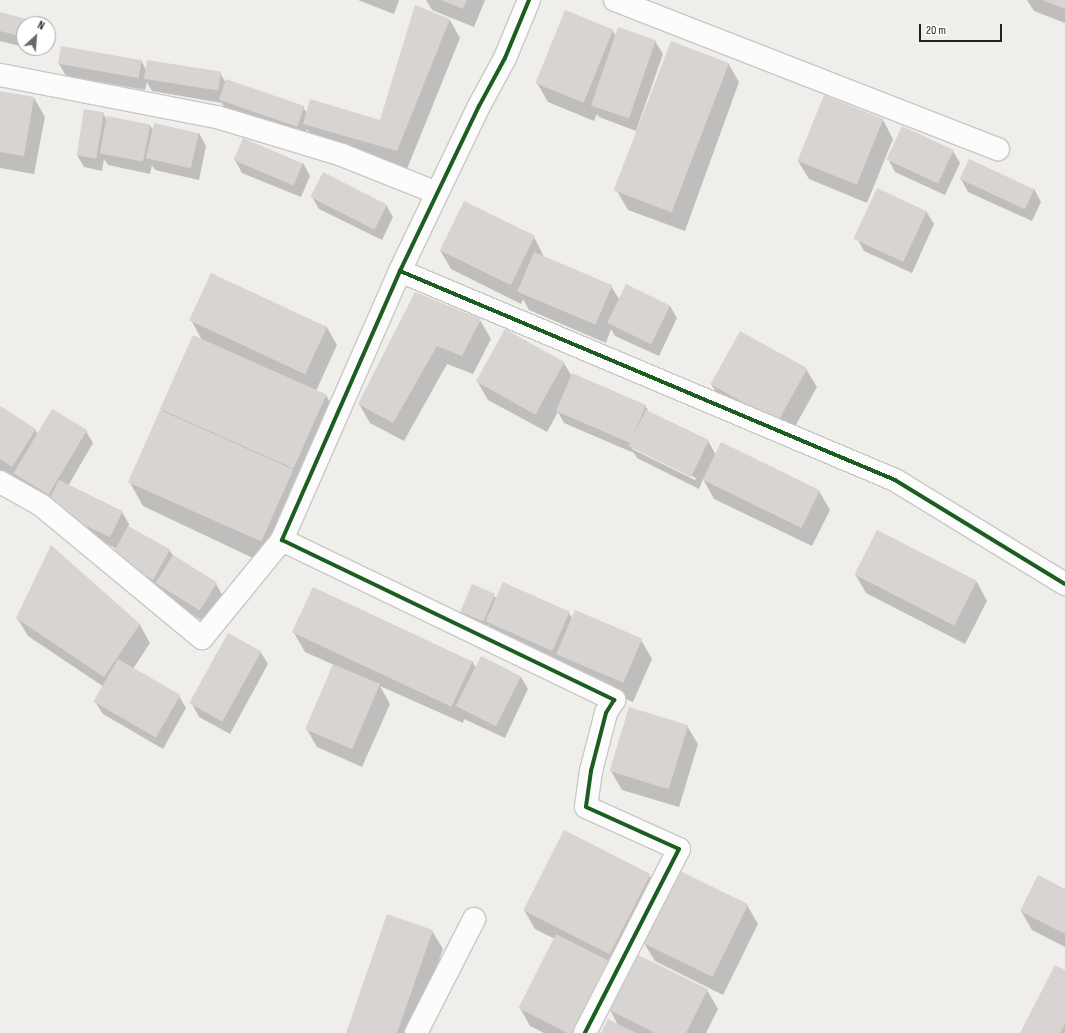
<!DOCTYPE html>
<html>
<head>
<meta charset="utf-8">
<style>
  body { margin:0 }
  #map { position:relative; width:1065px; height:1033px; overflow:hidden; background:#f0eeeb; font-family:"Sofia Sans Condensed",sans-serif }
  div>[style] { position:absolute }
  .shadow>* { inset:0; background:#0003 }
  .building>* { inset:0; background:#d7d4d2; transform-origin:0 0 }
  .roads { filter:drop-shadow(1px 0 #c9c8c7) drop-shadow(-1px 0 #c9c8c7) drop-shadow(0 1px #c9c8c7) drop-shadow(0 -1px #c9c8c7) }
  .street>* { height:22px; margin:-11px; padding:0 11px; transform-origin:11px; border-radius:11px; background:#fdfcfc }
  .cycleway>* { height:4px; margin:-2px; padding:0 2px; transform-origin:2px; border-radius:2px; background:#1b5e20 }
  span { translate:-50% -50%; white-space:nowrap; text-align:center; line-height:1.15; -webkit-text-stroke:3px #fff; paint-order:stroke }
  .north { position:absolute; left:16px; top:16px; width:40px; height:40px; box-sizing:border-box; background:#fff; border:1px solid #a7a7a7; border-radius:50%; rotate:26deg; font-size:11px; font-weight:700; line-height:16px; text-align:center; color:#222 }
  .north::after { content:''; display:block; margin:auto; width:14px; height:18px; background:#6a6968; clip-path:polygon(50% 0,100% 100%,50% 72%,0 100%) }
  .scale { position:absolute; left:919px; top:24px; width:83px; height:18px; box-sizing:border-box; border:2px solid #222; border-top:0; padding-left:5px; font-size:12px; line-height:14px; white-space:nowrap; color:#222; -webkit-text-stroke:3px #fff; paint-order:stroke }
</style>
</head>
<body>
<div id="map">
  <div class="shadow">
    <div style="clip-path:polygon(358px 0,399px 0,394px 14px)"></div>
    <div style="clip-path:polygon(426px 0,485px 0,474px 27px,432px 10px)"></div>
    <div style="clip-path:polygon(1027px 0,1065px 0,1065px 23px,1034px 11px)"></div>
    <div style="clip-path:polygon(0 13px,41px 23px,41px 24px,24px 24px,24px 47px,0 41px)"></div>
    <div style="clip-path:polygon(450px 20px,460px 38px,407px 169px,315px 143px,307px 129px,304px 139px,227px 112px,222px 103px,152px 91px,147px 82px,145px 90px,66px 76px,59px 64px,141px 60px,146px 70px,220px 73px,226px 83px,303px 107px,307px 113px,380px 121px)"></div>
    <div style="clip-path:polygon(612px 30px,616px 36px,655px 41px,663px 54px,636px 131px,599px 117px,597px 114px,594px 121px,548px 102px,537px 83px)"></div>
    <div style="clip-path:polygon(28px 48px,45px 48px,44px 52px)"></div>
    <div style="clip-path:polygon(728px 63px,739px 82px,685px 231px,628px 210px,617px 191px)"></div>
    <div style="clip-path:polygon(0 92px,34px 98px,45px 117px,34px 174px,0 168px)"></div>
    <div style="clip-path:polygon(825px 97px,883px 120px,893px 139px,867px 203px,809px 179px,798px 161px)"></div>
    <div style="clip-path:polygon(103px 113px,107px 120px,150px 125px,153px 131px,199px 133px,206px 146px,199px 180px,155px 170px,152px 165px,150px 174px,108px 165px,104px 159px,102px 171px,84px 167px,77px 155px)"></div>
    <div style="clip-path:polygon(953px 151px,960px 163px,945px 195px,895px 172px,888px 159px)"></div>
    <div style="clip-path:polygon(235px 160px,303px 163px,310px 176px,301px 197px,242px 173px)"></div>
    <div style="clip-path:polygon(961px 179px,1034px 189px,1041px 202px,1032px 221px,968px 192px)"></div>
    <div style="clip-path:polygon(312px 197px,386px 205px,393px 217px,382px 240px,319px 209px)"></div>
    <div style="clip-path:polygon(926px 211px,934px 224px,912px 273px,864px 251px,857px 238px)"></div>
    <div style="clip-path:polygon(534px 237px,544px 257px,611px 286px,619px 299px,670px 306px,677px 318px,659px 356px,615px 336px,611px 329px,606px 343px,529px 310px,523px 299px,521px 304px,451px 269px,440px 250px)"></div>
    <div style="clip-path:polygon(415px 294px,480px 320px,491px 339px,473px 374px,447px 364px,404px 441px,370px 423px,359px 404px)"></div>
    <div style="clip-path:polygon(191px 320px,326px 326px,337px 345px,316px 391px,326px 395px,340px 420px,272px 567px,143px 506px,129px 481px,163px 413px,161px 409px,202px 340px)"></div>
    <div style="clip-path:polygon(evenodd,505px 331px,564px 363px,572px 377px,645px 405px,649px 413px,708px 441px,716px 455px,819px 491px,830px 510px,812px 546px,714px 499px,703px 479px,699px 489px,637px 458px,634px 453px,564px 423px,558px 412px,547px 432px,488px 400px,477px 381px,505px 331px,632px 447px,696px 478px,695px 480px,632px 449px,632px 447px)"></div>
    <div style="clip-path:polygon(806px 369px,817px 387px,788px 439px,722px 402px,711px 384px)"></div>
    <div style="clip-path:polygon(0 407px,35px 429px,38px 435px,86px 431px,93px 443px,68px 486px,122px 512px,129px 524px,128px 527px,169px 550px,173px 555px,216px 584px,223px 596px,206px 623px,120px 570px,117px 549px,54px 519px,21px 483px,0 470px)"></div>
    <div style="clip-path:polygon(51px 547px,140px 625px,150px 643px,133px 669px,179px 696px,186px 708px,163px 749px,103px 714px,95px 702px,104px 687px,28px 636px,17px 618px)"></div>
    <div style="clip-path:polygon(855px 574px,977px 582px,987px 601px,965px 644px,866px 593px)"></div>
    <div style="clip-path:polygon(473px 585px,497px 598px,569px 613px,572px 618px,641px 640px,652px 659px,633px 702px,567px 673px,560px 661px,493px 634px,488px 624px,486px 628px,464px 618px,461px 612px)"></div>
    <div style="clip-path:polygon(294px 633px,472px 661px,476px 668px,521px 677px,528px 689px,505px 738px,464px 719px,463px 723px,380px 686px,390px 704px,362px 767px,317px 747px,306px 728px,334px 665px,305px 652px)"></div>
    <div style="clip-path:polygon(260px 651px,268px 664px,230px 734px,199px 717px,192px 704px)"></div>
    <div style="clip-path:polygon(687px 726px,698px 744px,679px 807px,622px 790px,611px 771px)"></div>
    <div style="clip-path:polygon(649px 875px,660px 894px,592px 1033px,544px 1033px,530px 1026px,520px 1008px,555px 939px,535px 929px,524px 910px)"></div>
    <div style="clip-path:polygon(1065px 890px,1065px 947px,1032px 930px,1021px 911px)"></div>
    <div style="clip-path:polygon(747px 905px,758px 924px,723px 995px,655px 961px,644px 943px)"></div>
    <div style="clip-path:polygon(432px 931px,443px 949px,414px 1033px,347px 1033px)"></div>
    <div style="clip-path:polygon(1065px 971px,1065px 1033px,1022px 1033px)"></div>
    <div style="clip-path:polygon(707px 990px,718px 1009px,706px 1033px,602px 1033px,618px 1025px,610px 1010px)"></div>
  </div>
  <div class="building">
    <div style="clip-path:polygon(441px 0,467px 0,463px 9px)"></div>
    <div style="clip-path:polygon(1042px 0,1065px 0,1065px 9px)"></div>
    <div style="clip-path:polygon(415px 5px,450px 19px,397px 151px,303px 124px,310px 99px,380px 120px)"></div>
    <div style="left:565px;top:10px;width:52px;height:79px;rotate:22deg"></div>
    <div style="clip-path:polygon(0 12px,42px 23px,41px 24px,24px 24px,24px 37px,0 31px)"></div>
    <div style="left:618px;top:27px;width:40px;height:83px;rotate:19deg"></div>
    <div style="left:671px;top:41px;width:62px;height:160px;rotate:21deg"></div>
    <div style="left:61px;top:46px;width:82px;height:18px;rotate:10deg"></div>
    <div style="left:147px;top:60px;width:75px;height:19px;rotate:9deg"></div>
    <div style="left:226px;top:79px;width:83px;height:22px;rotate:19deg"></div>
    <div style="clip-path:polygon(0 91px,34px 97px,24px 156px,0 152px)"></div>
    <div style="left:824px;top:95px;width:64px;height:71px;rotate:22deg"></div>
    <div style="left:84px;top:109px;width:20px;height:47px;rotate:9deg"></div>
    <div style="left:107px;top:116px;width:44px;height:38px;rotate:11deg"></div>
    <div style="left:154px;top:123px;width:46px;height:36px;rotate:13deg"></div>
    <div style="left:902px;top:126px;width:57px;height:37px;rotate:25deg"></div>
    <div style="left:243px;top:138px;width:65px;height:24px;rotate:23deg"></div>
    <div style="left:969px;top:159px;width:72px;height:22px;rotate:25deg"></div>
    <div style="left:323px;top:172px;width:72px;height:28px;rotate:27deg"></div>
    <div style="left:877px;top:188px;width:55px;height:56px;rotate:25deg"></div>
    <div style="left:464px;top:201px;width:79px;height:55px;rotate:26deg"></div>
    <div style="left:534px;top:252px;width:85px;height:43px;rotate:23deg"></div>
    <div style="left:211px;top:273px;width:128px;height:52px;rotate:25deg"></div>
    <div style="left:626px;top:284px;width:49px;height:43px;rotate:26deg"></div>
    <div style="clip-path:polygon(415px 292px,481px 319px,462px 356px,437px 346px,393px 423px,358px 404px)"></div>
    <div style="left:505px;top:329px;width:68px;height:60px;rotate:29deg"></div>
    <div style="left:740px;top:331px;width:77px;height:61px;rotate:29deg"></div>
    <div style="left:193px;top:335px;width:146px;height:81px;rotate:24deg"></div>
    <div style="clip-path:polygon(572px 373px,646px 405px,633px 436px,646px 410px,709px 440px,691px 477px,628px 446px,630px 443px,556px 411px)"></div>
    <div style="clip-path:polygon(0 406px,36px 429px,12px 467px,0 459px)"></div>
    <div style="left:52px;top:409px;width:41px;height:75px;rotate:31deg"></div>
    <div style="left:160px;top:410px;width:146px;height:79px;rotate:24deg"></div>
    <div style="left:721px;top:442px;width:110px;height:42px;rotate:26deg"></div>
    <div style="left:59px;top:480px;width:71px;height:29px;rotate:26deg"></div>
    <div style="left:128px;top:526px;width:48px;height:35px;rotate:29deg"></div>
    <div style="left:877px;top:530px;width:112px;height:50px;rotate:27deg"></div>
    <div style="clip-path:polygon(51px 545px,140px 624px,104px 677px,16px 618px)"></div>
    <div style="left:173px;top:555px;width:52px;height:33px;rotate:32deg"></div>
    <div style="left:503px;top:582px;width:73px;height:43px;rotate:24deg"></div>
    <div style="left:472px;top:584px;width:25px;height:30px;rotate:23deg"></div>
    <div style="left:313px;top:587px;width:176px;height:50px;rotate:25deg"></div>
    <div style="left:575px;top:610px;width:73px;height:48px;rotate:23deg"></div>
    <div style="left:228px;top:633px;width:38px;height:80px;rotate:29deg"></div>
    <div style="left:481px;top:656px;width:45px;height:56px;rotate:27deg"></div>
    <div style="left:118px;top:659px;width:72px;height:49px;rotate:30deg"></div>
    <div style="left:333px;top:664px;width:51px;height:71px;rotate:23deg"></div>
    <div style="left:629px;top:707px;width:62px;height:67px;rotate:17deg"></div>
    <div style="left:564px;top:830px;width:97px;height:90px;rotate:27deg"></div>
    <div style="left:678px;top:870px;width:78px;height:81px;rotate:26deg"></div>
    <div style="clip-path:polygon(1038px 875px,1065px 889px,1065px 934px,1020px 911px)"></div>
    <div style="clip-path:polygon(387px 914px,433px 930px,397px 1033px,346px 1033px)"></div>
    <div style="left:556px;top:934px;width:59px;height:83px;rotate:27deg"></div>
    <div style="clip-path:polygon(636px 954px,708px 989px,686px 1033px,655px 1033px,609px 1010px)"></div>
    <div style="clip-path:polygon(1055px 965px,1065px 970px,1065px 1024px,1060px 1033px,1020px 1033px)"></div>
    <div style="clip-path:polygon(608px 1019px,636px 1033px,601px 1033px)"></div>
  </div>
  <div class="roads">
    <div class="street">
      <div style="left:529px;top:0;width:63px;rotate:112.5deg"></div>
      <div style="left:505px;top:58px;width:55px;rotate:118.4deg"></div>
      <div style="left:479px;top:106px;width:183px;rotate:115.6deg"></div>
      <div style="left:400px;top:271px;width:294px;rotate:113.7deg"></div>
      <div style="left:282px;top:540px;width:369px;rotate:25.7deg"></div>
      <div style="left:614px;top:700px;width:15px;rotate:122deg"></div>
      <div style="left:606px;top:713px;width:60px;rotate:104.5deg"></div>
      <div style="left:591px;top:771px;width:36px;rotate:98deg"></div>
      <div style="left:586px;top:807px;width:102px;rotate:24.3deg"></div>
      <div style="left:679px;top:849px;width:207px;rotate:117.1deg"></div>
      <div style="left:615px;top:0;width:411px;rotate:21.3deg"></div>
      <div style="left:0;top:75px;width:221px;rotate:11deg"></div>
      <div style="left:217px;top:117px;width:131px;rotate:16.9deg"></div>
      <div style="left:342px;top:155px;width:102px;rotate:21.8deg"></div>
      <div style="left:400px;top:271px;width:537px;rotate:22.89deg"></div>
      <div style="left:895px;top:480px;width:199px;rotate:31.5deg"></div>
      <div style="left:0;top:482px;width:47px;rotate:29.3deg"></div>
      <div style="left:41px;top:505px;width:209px;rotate:39.6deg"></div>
      <div style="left:202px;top:638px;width:127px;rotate:-50.8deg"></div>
      <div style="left:416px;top:1033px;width:128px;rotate:-63deg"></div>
    </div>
  </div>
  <div class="cycleway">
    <div style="left:529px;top:0;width:63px;rotate:112.5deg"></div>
    <div style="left:505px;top:58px;width:55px;rotate:118.4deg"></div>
    <div style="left:479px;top:106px;width:183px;rotate:115.6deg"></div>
    <div style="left:400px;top:271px;width:294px;rotate:113.7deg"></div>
    <div style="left:282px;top:540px;width:369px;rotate:25.7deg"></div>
    <div style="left:614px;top:700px;width:15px;rotate:122deg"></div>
    <div style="left:606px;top:713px;width:60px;rotate:104.5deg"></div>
    <div style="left:591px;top:771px;width:36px;rotate:98deg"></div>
    <div style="left:586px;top:807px;width:102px;rotate:24.3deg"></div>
    <div style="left:679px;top:849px;width:207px;rotate:117.1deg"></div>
    <div style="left:400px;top:271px;width:537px;rotate:22.89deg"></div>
    <div style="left:895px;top:480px;width:199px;rotate:31.5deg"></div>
  </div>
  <div class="north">N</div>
  <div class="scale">20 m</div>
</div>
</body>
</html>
